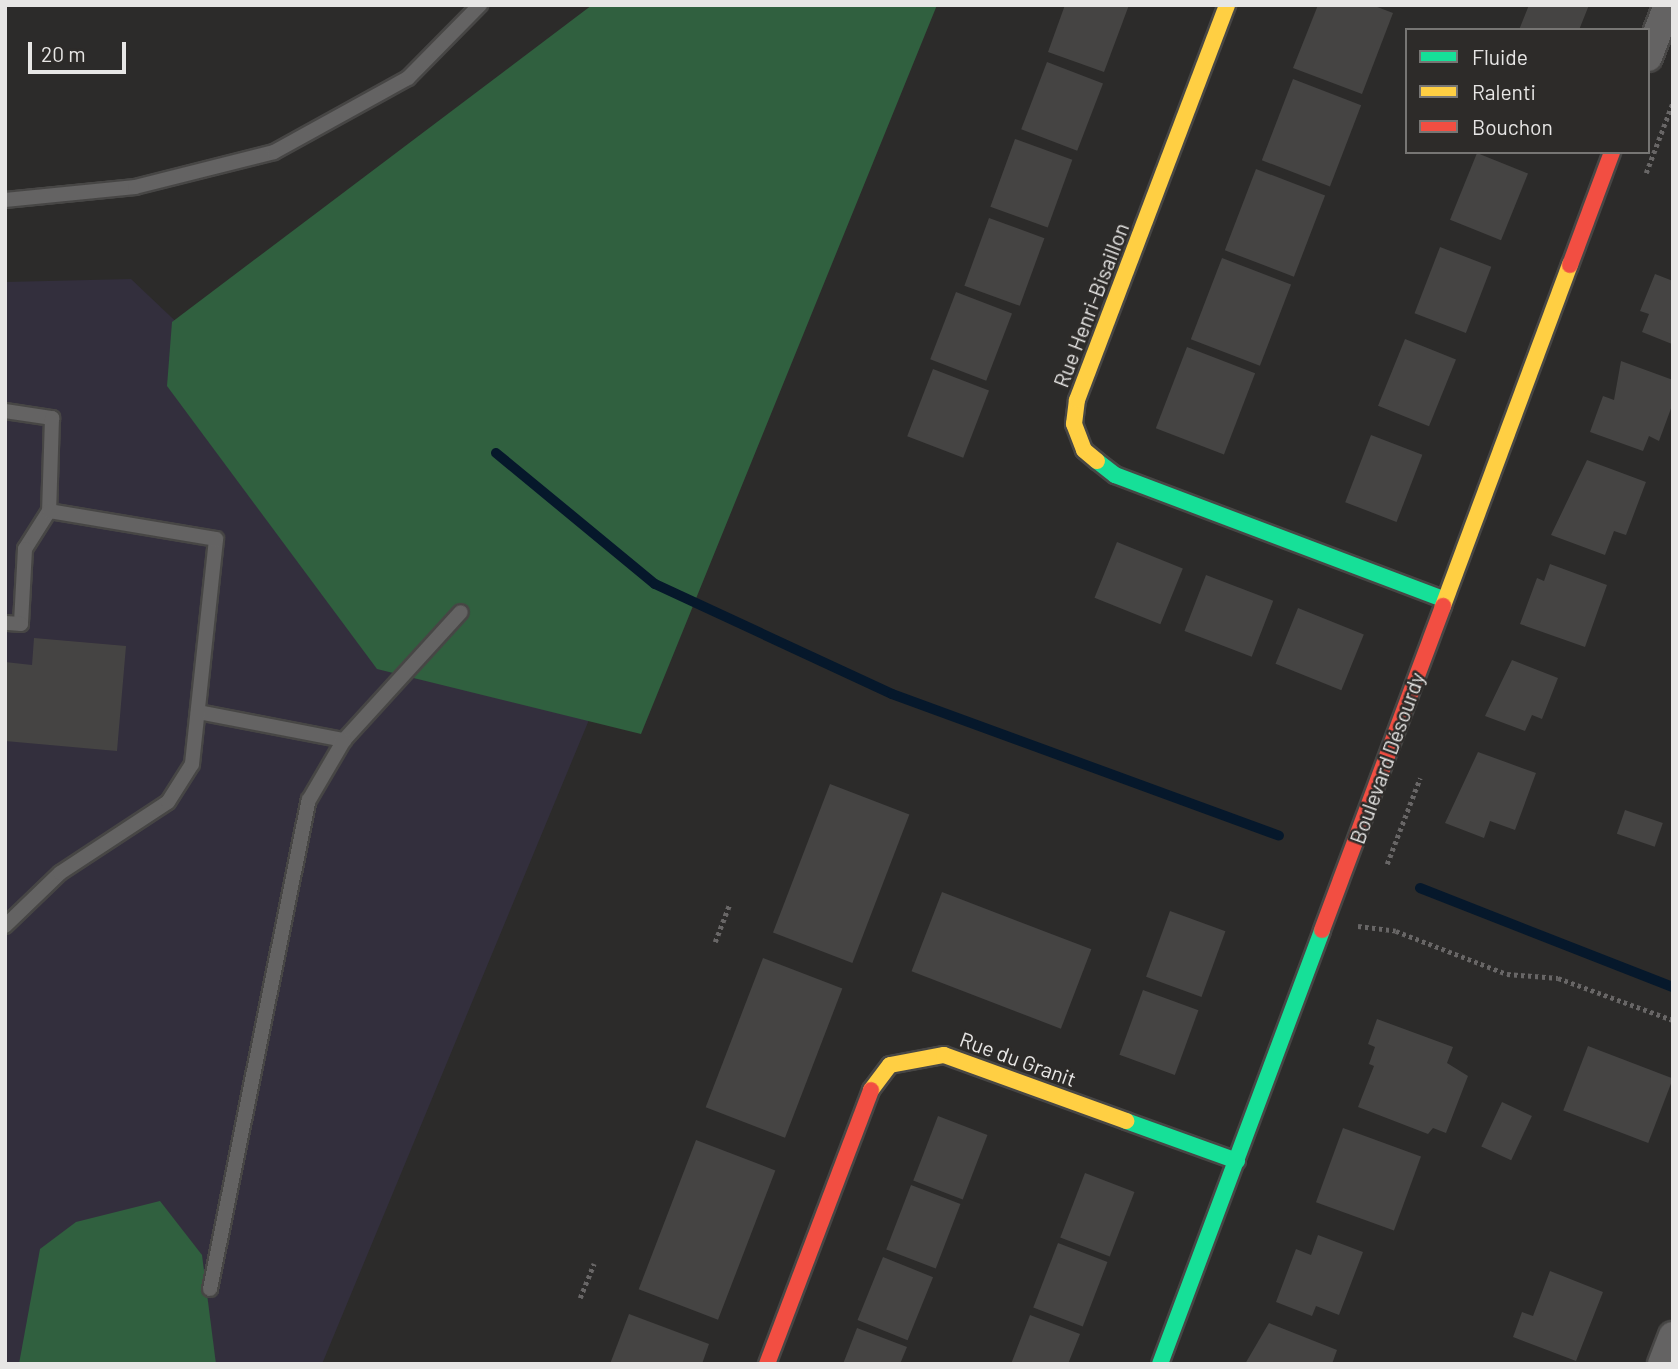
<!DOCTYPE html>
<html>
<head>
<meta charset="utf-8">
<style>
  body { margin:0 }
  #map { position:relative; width:1678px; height:1369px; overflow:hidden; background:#2c2b2a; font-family:Barlow,sans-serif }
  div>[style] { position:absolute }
  .industrial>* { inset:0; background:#332f3d }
  .forest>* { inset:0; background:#30603f }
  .stream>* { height:10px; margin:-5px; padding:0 5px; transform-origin:5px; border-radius:5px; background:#06182b }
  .building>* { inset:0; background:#454443; transform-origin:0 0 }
  .path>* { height:4.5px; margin-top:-2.25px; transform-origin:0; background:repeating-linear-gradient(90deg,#686666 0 3.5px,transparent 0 7px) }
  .roads { filter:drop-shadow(2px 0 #474645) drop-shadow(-2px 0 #474645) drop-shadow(0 2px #474645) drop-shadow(0 -2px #474645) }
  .lane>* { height:14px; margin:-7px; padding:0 7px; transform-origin:7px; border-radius:7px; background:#646363 }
  .street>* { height:28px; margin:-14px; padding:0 14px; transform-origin:14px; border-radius:14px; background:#646363 }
  .fast>* { height:16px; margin:-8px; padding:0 8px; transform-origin:8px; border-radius:8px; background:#16e098 }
  .slow>* { height:16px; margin:-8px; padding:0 8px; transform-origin:8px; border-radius:8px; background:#ffcf43 }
  .jam>* { height:16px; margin:-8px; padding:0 8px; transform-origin:8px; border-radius:8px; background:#f24e42 }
  span { translate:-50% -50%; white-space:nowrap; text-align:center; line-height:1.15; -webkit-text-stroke:5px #2d2b29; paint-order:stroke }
  .street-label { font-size:21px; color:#e7e6e5 }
  .frame { position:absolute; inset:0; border:7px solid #e7e6e5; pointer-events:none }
  .legend { position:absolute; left:1405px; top:28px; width:245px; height:126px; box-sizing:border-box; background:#2d2b29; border:2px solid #777674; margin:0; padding:9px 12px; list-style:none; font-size:21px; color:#e7e6e5 }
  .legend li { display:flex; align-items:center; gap:14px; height:35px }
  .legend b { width:35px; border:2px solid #777674 }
  .scale { position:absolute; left:28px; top:42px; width:98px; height:32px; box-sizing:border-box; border:4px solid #e7e6e5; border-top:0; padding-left:9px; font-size:21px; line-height:24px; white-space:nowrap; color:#e7e6e5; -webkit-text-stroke:5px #2d2b29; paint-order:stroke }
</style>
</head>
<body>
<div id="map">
  <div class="industrial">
    <div style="clip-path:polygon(131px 279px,591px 715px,322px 1364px,5px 1364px,5px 282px)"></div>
  </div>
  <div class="forest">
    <div style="clip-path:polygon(592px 5px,937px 5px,641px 734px,377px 669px,167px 386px,172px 322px)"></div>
    <div style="clip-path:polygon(160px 1201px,202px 1255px,216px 1364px,19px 1364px,40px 1249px,76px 1222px)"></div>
  </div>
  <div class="stream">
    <div style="left:496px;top:453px;width:206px;rotate:39.5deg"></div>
    <div style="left:655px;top:584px;width:261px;rotate:24.9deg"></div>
    <div style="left:892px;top:694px;width:412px;rotate:20.1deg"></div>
    <div style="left:1420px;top:888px;width:272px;rotate:21.4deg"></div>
  </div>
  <div class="building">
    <div style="clip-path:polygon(1065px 5px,1129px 5px,1104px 72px,1048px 52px)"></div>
    <div style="clip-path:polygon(1318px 5px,1372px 5px,1393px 13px,1362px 94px,1293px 68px)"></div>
    <div style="clip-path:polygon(1529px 5px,1589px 5px,1579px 30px,1519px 30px)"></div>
    <div style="left:1047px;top:62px;width:60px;height:72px;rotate:21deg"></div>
    <div style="left:1293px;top:79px;width:73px;height:87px;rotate:21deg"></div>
    <div style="left:1015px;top:139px;width:61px;height:72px;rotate:20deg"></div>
    <div style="left:1477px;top:153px;width:55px;height:72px;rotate:22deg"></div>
    <div style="left:1256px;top:169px;width:74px;height:87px;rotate:21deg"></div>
    <div style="left:989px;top:218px;width:59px;height:72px;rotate:20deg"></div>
    <div style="left:1440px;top:247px;width:55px;height:71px;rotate:21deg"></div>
    <div style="left:1222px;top:258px;width:74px;height:87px;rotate:21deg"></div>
    <div style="clip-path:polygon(1655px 274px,1673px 281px,1672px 344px,1642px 332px,1649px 314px,1640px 311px)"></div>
    <div style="left:956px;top:292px;width:60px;height:72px;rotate:21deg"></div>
    <div style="left:1405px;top:339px;width:55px;height:72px;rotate:22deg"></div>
    <div style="left:1187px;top:347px;width:73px;height:87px;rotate:21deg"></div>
    <div style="clip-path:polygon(1621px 361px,1673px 380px,1673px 403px,1659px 441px,1649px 436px,1643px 451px,1590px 432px,1603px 396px,1614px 400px)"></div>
    <div style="left:933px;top:369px;width:60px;height:72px;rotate:21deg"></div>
    <div style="left:1371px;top:435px;width:55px;height:72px;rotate:21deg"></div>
    <div style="clip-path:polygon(1587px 460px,1646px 482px,1626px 535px,1614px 531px,1605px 555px,1551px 535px)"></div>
    <div style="left:1117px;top:542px;width:71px;height:60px;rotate:22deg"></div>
    <div style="clip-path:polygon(1550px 564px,1607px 585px,1585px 647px,1520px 624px,1537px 578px,1544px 581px)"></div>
    <div style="left:1206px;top:575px;width:72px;height:60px;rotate:21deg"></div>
    <div style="left:1298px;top:608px;width:71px;height:60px;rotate:22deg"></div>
    <div style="clip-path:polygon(34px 638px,126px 646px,117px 751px,5px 741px,5px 662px,32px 665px)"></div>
    <div style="clip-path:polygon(1512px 660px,1558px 678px,1542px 719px,1532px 715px,1525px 731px,1485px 716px)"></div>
    <div style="clip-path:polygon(1478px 752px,1536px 773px,1515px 830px,1490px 821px,1484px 838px,1445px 823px)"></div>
    <div style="left:830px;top:784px;width:85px;height:159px;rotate:21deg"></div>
    <div style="left:1625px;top:810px;width:40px;height:25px;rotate:19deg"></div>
    <div style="left:942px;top:892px;width:160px;height:85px;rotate:21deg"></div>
    <div style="left:1170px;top:911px;width:59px;height:70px;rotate:20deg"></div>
    <div style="left:763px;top:958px;width:85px;height:160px;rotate:21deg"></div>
    <div style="left:1143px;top:990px;width:59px;height:69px;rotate:20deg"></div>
    <div style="clip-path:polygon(1377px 1019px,1453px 1047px,1447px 1063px,1468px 1076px,1446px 1133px,1433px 1128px,1428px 1134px,1358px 1107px,1374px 1066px,1369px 1064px,1375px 1047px,1368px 1044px)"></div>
    <div style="left:1588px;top:1046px;width:91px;height:69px;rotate:21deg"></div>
    <div style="left:1502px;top:1102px;width:33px;height:49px;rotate:25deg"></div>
    <div style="left:938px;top:1116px;width:53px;height:69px;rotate:21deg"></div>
    <div style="left:1343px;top:1128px;width:83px;height:79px;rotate:20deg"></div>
    <div style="left:696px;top:1140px;width:85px;height:160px;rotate:21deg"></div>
    <div style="left:1085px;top:1173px;width:53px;height:69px;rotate:21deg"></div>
    <div style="left:911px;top:1185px;width:53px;height:69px;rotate:21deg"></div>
    <div style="clip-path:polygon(1318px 1235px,1363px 1252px,1339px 1315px,1316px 1306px,1312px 1316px,1276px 1302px,1296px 1249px,1311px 1255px)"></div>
    <div style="left:1058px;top:1243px;width:53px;height:69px;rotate:21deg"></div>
    <div style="left:883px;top:1257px;width:54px;height:68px;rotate:22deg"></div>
    <div style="clip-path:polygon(1550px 1271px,1603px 1292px,1576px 1361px,1513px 1337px,1522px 1312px,1533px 1316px)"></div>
    <div style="clip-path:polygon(629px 1314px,709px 1344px,702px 1364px,610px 1364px)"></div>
    <div style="clip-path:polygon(1030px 1315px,1080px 1334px,1068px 1364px,1011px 1364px)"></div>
    <div style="clip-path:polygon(1269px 1323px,1337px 1350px,1332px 1364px,1245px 1364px)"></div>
    <div style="clip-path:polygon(857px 1328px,907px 1347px,900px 1364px,843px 1364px)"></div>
  </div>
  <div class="path">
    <div style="left:1646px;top:173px;width:76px;rotate:-69.2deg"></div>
    <div style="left:1387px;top:864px;width:92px;rotate:-69deg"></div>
    <div style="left:1358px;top:926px;width:38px;rotate:7deg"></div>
    <div style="left:1396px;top:931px;width:119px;rotate:21.2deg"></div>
    <div style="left:1507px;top:974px;width:51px;rotate:4.5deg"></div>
    <div style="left:1558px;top:978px;width:122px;rotate:20.1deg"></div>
    <div style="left:715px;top:942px;width:40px;rotate:-69deg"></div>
    <div style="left:580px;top:1298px;width:37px;rotate:-68deg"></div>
  </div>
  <div class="roads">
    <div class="lane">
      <div style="left:5px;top:200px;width:131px;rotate:-5.7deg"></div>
      <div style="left:135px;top:187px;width:143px;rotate:-14.1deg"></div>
      <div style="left:274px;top:152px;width:153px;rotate:-28.9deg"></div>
      <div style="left:408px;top:78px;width:103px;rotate:-45.4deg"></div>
      <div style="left:5px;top:411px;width:48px;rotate:8.5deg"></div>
      <div style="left:52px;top:418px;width:93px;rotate:91.8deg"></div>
      <div style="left:49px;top:511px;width:45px;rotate:122.3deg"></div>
      <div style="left:25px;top:549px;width:75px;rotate:93.1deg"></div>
      <div style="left:21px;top:624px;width:16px;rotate:-176deg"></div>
      <div style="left:198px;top:712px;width:149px;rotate:10.9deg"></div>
      <div style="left:344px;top:740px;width:173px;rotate:-47.6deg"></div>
      <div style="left:5px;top:926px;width:76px;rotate:-43.9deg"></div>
      <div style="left:60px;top:873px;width:129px;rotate:-33.3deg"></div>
      <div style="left:168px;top:802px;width:45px;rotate:-57.7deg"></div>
      <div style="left:192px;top:764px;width:226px;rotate:-83.9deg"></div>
      <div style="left:216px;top:539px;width:169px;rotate:-170.5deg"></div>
      <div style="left:210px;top:1289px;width:499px;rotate:-78.6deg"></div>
      <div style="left:309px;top:800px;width:69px;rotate:-59.7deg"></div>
    </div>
    <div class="street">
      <div style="left:1648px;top:57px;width:56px;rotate:-69deg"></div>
      <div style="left:1662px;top:1364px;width:30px;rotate:-69deg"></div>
    </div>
    <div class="fast">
      <div style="left:1097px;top:461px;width:23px;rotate:38deg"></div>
      <div style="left:1115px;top:475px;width:352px;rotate:20.7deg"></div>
      <div style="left:1126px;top:1121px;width:118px;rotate:19.8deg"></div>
      <div style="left:1160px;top:1364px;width:463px;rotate:-69.5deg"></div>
    </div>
    <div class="slow">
      <div style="left:1097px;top:461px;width:17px;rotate:-140deg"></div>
      <div style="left:1084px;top:450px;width:28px;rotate:-111deg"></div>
      <div style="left:1074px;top:424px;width:24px;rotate:-83deg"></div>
      <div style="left:1077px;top:400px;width:423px;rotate:-69.2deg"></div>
      <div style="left:1443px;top:606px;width:364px;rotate:-69.6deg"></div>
      <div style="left:871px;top:1090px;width:31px;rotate:-53deg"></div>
      <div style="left:890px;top:1065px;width:55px;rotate:-10.5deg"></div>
      <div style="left:944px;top:1055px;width:194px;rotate:19.9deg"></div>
    </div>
    <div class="jam">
      <div style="left:1570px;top:265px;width:121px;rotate:-69.6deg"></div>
      <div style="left:1322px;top:930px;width:346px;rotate:-69.5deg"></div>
      <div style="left:767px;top:1364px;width:293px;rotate:-69.2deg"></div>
    </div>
  </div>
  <div class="street-label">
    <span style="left:1091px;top:305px;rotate:-69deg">Rue Henri-Bisaillon</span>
    <span style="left:1387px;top:758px;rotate:-70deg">Boulevard Désourdy</span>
    <span style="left:1018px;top:1059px;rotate:20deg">Rue du Granit</span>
  </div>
  <div class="frame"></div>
  <ul class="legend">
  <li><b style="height:9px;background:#16e098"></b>Fluide</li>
  <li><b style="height:9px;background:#ffcf43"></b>Ralenti</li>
  <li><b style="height:9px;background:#f24e42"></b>Bouchon</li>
  </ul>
  <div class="scale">20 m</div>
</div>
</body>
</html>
